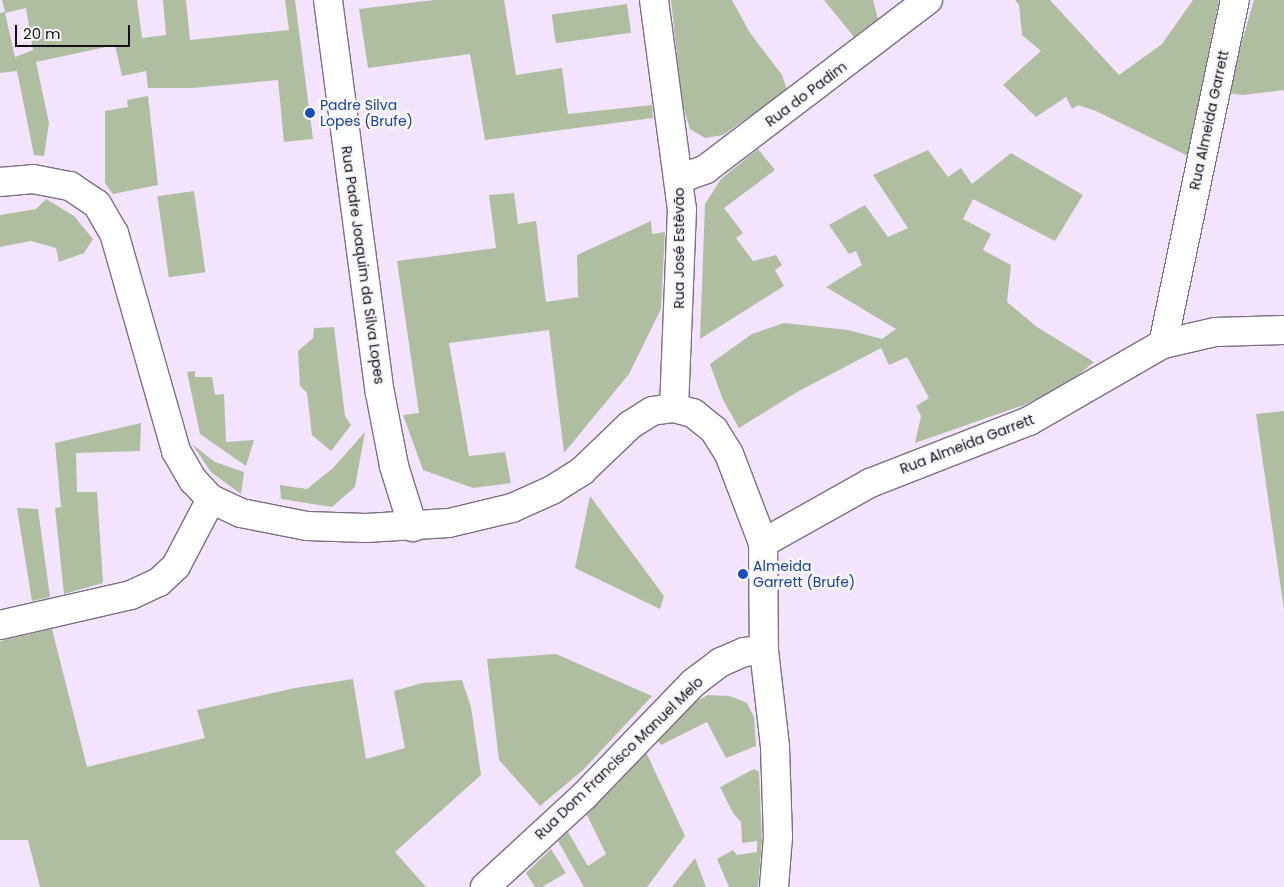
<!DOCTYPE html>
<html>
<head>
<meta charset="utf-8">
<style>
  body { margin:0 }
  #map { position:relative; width:1284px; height:887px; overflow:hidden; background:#f4e3fd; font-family:Poppins,sans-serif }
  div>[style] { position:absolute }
  .green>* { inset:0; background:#afbea1; transform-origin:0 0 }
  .roads { filter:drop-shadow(1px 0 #7d6e85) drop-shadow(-1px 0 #7d6e85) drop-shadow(0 1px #7d6e85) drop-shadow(0 -1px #7d6e85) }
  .minor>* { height:28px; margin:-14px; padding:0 14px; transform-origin:14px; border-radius:14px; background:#fff }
  .dots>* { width:14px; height:14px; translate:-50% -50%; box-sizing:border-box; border:2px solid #f9f6fb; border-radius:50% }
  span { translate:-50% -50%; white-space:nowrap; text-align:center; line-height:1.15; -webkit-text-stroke:5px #f9f6fb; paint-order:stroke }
  .street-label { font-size:14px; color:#140e17 }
  .transit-label { font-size:14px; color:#164399 }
  .left { translate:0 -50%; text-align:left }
  .scale { position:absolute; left:15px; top:25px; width:115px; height:22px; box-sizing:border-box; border:2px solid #140e17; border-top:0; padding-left:6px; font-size:15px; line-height:18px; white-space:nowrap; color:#140e17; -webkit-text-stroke:4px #f9f6fb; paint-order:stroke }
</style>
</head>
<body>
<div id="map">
  <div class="green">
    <div style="clip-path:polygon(evenodd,2px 0,137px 0,142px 38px,166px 35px,163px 0,186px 0,190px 40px,289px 30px,285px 0,295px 0,313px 139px,284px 142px,278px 80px,193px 88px,148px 88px,146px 71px,122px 76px,115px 45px,36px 62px,49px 123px,44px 156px,34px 155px,17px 71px,0 73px,0 13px,5px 12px,2px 0,26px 8px,33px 50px,15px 57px,5px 13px,26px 8px)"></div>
    <div style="clip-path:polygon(434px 0,504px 0,516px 75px,562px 68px,568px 114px,652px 105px,653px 118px,485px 140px,470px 54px,368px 68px,359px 9px)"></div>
    <div style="clip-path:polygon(671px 0,732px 0,750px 33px,782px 75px,787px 90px,723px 135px,705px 138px,690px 129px,682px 102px)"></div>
    <div style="clip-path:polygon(824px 0,873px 0,878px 19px,854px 37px)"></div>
    <div style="clip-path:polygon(1015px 0,1050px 0,1119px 75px,1162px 44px,1193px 0,1219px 0,1188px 156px,1096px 111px,1078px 105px,1072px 109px,1066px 97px,1036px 117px,1003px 85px,1041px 51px,1022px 35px,1019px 5px)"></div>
    <div style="clip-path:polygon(1254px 0,1284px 0,1284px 90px,1243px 95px,1227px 93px)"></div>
    <div style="left:627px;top:4px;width:29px;height:76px;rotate:82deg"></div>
    <div style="clip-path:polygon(148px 96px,158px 185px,113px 194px,105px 183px,105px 111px,128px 107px,127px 100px)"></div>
    <div style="clip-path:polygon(758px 149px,775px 170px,724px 208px,743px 233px,736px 238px,753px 261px,776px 255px,782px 265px,775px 270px,784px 286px,700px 339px,705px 204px,721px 179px)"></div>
    <div style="clip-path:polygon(928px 150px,948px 177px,961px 168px,972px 184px,1011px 153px,1083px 195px,1055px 241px,973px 199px,963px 219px,991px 234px,983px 250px,1011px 265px,1007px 302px,1037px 327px,1094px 362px,1066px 385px,1024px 405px,915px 443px,921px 416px,916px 406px,929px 398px,907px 357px,889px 365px,881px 348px,797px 392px,739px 428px,723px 400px,710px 364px,752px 334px,784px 323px,848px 330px,882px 339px,896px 329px,826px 287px,862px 265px,856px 251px,849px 254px,829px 225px,865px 205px,888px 237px,908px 228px,873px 175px)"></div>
    <div style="left:194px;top:191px;width:82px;height:37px;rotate:82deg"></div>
    <div style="clip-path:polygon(514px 193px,518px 224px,536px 221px,546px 302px,578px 297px,577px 255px,651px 221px,652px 234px,665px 232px,661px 309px,629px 374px,564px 453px,549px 330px,449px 343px,469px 456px,505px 452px,511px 483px,473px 488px,423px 470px,403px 415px,419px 413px,397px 261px,496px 248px,489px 195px)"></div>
    <div style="clip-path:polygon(46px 199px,74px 216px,93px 239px,84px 253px,59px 262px,56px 248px,31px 241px,0 247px,0 215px,36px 209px)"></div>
    <div style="clip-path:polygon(334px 327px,345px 416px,351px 425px,331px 451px,312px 435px,307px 393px,300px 386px,298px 351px,313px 338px,314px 328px)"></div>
    <div style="clip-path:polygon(195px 371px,195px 377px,212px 377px,215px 395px,224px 394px,226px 442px,254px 440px,246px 466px,200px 434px,187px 372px)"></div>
    <div style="clip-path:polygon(1284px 411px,1284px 610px,1256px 414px)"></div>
    <div style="clip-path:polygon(141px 423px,140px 451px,76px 453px,77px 492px,97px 492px,103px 583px,64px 594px,55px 508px,61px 507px,55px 443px)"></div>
    <div style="clip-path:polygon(365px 432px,355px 487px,332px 507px,281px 499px,280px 485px,307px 489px,333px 468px)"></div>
    <div style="clip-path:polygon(192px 444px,215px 462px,244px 472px,241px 494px,211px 472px)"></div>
    <div style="clip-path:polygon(590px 496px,664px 596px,660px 609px,575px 568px)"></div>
    <div style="clip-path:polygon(17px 508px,38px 509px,50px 597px,32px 601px)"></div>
    <div style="clip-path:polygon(52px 629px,87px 767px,205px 738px,197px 710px,295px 688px,353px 679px,366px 759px,405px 748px,394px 691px,422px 683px,462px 680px,471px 707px,481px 775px,395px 852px,426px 887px,40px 887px,28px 840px,0 840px,0 641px)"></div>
    <div style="clip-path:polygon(556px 654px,652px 696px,583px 770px,540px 806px,499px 760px,487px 659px)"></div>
    <div style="clip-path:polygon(708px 695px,730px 696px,747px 703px,754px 717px,756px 746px,726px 758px,707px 722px,661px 745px,657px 740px,689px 705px)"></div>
    <div style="clip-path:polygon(646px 752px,685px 836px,647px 887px,584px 887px,558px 841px,568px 832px,588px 866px,606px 854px,587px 815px)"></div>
    <div style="clip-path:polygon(754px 769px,759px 772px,762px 841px,758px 887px,729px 887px,717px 859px,733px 850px,737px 855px,757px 852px,757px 841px,742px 843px,741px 822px,733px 813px,720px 787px)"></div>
    <div style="clip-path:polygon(551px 849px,566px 873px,542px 887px,535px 887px,526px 873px)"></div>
    <div style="clip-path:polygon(695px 858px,706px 887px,672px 887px)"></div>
  </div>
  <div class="roads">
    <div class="minor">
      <div style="left:328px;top:0;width:396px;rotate:82.5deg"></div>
      <div style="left:380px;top:393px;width:74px;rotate:79.1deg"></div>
      <div style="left:394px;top:466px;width:64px;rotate:72.7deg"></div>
      <div style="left:654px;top:0;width:211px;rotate:82.4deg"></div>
      <div style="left:682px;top:209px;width:199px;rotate:92.3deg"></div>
      <div style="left:679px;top:179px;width:29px;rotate:-20deg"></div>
      <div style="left:706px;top:169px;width:279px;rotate:-37.3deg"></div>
      <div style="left:0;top:182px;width:33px;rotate:-5deg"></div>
      <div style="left:33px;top:179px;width:38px;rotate:11deg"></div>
      <div style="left:70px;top:186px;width:32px;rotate:34deg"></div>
      <div style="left:97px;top:204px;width:34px;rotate:60deg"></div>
      <div style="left:114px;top:233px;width:227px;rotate:74.1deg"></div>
      <div style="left:176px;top:451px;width:34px;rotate:60deg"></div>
      <div style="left:193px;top:480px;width:26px;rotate:47deg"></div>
      <div style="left:1163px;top:344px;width:351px;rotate:-78.2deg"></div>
      <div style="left:763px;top:543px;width:123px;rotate:-29.3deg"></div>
      <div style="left:870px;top:483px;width:171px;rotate:-21.3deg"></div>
      <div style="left:1029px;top:421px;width:155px;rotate:-29.9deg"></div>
      <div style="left:1163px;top:344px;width:53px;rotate:-13deg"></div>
      <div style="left:1215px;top:332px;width:69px;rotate:-1.7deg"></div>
      <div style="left:0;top:625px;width:134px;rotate:-12.9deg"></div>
      <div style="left:131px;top:595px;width:31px;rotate:-25deg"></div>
      <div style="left:159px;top:582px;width:23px;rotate:-43deg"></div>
      <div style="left:176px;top:566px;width:76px;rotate:-62.4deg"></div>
      <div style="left:211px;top:499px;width:33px;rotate:25deg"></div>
      <div style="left:241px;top:513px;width:67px;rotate:11.1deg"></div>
      <div style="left:307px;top:526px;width:59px;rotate:1.9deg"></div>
      <div style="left:366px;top:528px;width:83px;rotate:-3.4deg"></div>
      <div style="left:449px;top:523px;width:65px;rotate:-13.4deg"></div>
      <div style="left:512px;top:508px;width:44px;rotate:-24.2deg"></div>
      <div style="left:552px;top:490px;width:36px;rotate:-32deg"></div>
      <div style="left:582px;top:471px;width:66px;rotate:-43.8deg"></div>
      <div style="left:630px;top:425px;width:26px;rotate:-32deg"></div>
      <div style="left:652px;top:411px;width:22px;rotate:-8deg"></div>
      <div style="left:674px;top:408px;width:20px;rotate:15deg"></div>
      <div style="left:693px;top:413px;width:27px;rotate:39deg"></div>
      <div style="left:714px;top:430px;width:28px;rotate:58deg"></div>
      <div style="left:729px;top:454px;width:95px;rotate:69.1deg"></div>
      <div style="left:763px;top:543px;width:107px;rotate:89.5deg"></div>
      <div style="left:764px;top:650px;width:98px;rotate:83.5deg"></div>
      <div style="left:775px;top:747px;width:90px;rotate:88.1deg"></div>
      <div style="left:778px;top:837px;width:50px;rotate:94.6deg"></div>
      <div style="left:485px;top:887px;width:134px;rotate:-42.6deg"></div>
      <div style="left:584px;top:796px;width:157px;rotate:-46deg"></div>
      <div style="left:693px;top:683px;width:35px;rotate:-37deg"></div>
      <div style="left:721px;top:662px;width:25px;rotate:-23deg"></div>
      <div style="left:744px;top:652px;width:20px;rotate:-6deg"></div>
    </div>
  </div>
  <div class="dots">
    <div style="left:310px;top:113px;background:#1a4fb4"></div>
    <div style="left:743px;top:574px;background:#1a4fb4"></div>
  </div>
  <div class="street-label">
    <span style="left:806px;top:94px;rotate:-37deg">Rua do Padim</span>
    <span style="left:1209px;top:120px;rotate:-78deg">Rua Almeida Garrett</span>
    <span style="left:679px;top:248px;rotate:-90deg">Rua José Estêvão</span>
    <span style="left:363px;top:265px;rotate:82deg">Rua Padre Joaquim da Silva Lopes</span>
    <span style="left:967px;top:444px;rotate:-21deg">Rua Almeida Garrett</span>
    <span style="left:619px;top:758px;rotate:-44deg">Rua Dom Francisco Manuel Melo</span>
  </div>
  <div class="transit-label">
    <span class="left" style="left:320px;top:113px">Padre Silva<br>Lopes (Brufe)</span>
    <span class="left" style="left:753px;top:574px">Almeida<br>Garrett (Brufe)</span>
  </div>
  <div class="scale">20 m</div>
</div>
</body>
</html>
